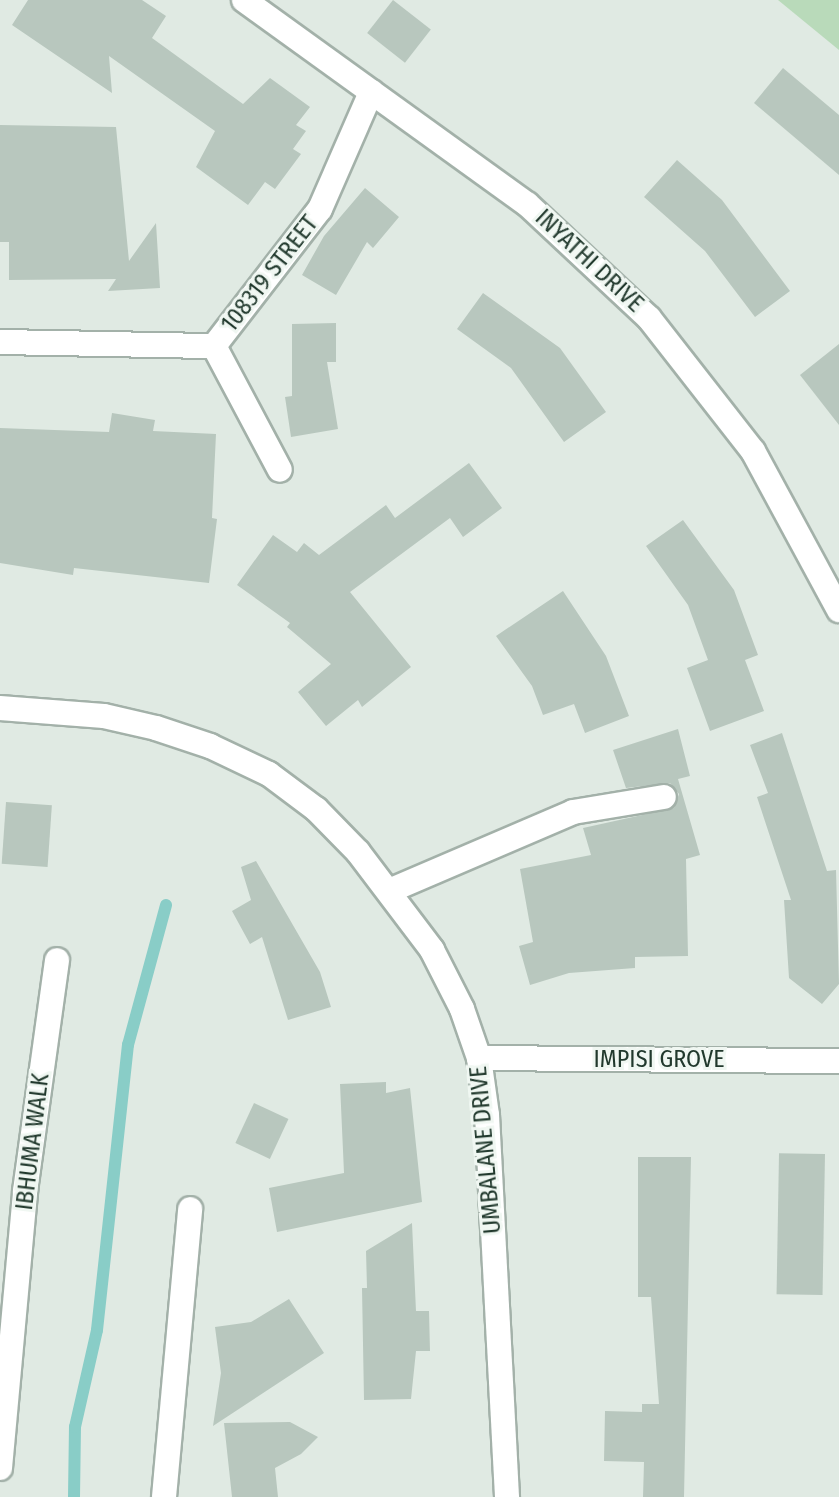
<!DOCTYPE html>
<html>
<head>
<meta charset="utf-8">
<style>
  body { margin:0 }
  #map { position:relative; width:839px; height:1497px; overflow:hidden; background:#e0eae3; font-family:"Fira Sans Condensed",sans-serif }
  div>[style] { position:absolute }
  .green>* { inset:0; background:#b9daba }
  .stream>* { height:12px; margin:-6px; padding:0 6px; transform-origin:6px; border-radius:6px; background:#89cdc7 }
  .building>* { inset:0; background:#b8c7be; transform-origin:0 0 }
  .roads { filter:drop-shadow(2px 0 #a3b1a9) drop-shadow(-2px 0 #a3b1a9) drop-shadow(0 2px #a3b1a9) drop-shadow(0 -2px #a3b1a9) }
  .minor>* { height:24px; margin:-12px; padding:0 12px; transform-origin:12px; border-radius:12px; background:#fff }
  span { translate:-50% -50%; white-space:nowrap; text-align:center; line-height:1.15; -webkit-text-stroke:6px #f0f7f2; paint-order:stroke }
  .street-label { font-size:24px; color:#21392d }
</style>
</head>
<body>
<div id="map">
  <div class="green">
    <div style="clip-path:polygon(778px 0,839px 0,839px 50px)"></div>
  </div>
  <div class="stream">
    <div style="left:74px;top:1497px;width:70px;rotate:-89.2deg"></div>
    <div style="left:75px;top:1427px;width:99px;rotate:-77.2deg"></div>
    <div style="left:97px;top:1330px;width:287px;rotate:-83.8deg"></div>
    <div style="left:128px;top:1045px;width:145px;rotate:-74.8deg"></div>
  </div>
  <div class="building">
    <div style="clip-path:polygon(28px 0,142px 0,166px 16px,152px 38px,243px 104px,270px 78px,310px 107px,296px 125px,306px 131px,293px 149px,301px 154px,275px 189px,265px 182px,248px 205px,196px 167px,215px 131px,109px 56px,112px 93px,12px 25px)"></div>
    <div style="left:393px;top:0;width:48px;height:42px;rotate:38deg"></div>
    <div style="clip-path:polygon(783px 68px,839px 115px,839px 175px,754px 103px)"></div>
    <div style="clip-path:polygon(0 125px,116px 127px,129px 261px,156px 223px,160px 288px,108px 291px,116px 279px,9px 280px,9px 242px,0 242px)"></div>
    <div style="clip-path:polygon(677px 160px,722px 200px,790px 291px,755px 317px,705px 251px,644px 197px)"></div>
    <div style="clip-path:polygon(365px 188px,399px 217px,373px 248px,367px 242px,336px 295px,302px 275px,324px 236px)"></div>
    <div style="clip-path:polygon(483px 293px,560px 348px,606px 412px,564px 442px,511px 368px,457px 329px)"></div>
    <div style="clip-path:polygon(336px 323px,336px 362px,327px 362px,338px 429px,291px 437px,285px 397px,292px 396px,292px 324px)"></div>
    <div style="clip-path:polygon(839px 344px,839px 425px,800px 375px)"></div>
    <div style="clip-path:polygon(112px 413px,155px 420px,153px 431px,216px 434px,212px 518px,217px 519px,209px 583px,74px 568px,73px 575px,0 563px,0 428px,109px 432px)"></div>
    <div style="clip-path:polygon(469px 463px,502px 508px,463px 537px,450px 518px,350px 592px,411px 667px,362px 707px,358px 700px,326px 726px,298px 692px,331px 664px,287px 627px,290px 623px,237px 585px,273px 535px,297px 552px,304px 543px,319px 555px,386px 505px,395px 518px)"></div>
    <div style="clip-path:polygon(683px 520px,734px 590px,758px 655px,745px 660px,764px 711px,710px 731px,687px 668px,708px 660px,688px 605px,646px 546px)"></div>
    <div style="clip-path:polygon(563px 591px,606px 656px,629px 716px,585px 733px,574px 704px,543px 715px,532px 686px,496px 636px)"></div>
    <div style="clip-path:polygon(678px 729px,690px 776px,678px 779px,700px 855px,686px 859px,688px 956px,635px 957px,635px 968px,569px 973px,530px 985px,519px 946px,533px 942px,520px 869px,591px 855px,583px 828px,674px 808px,679px 794px,670px 783px,626px 788px,613px 750px)"></div>
    <div style="clip-path:polygon(782px 733px,827px 871px,836px 870px,839px 984px,822px 1004px,789px 978px,784px 900px,791px 900px,757px 797px,768px 793px,750px 745px)"></div>
    <div style="left:6px;top:802px;width:46px;height:62px;rotate:4deg"></div>
    <div style="clip-path:polygon(256px 861px,320px 972px,331px 1007px,288px 1020px,262px 937px,250px 944px,232px 911px,251px 900px,241px 867px)"></div>
    <div style="clip-path:polygon(386px 1082px,386px 1093px,410px 1088px,422px 1202px,277px 1232px,269px 1188px,344px 1173px,340px 1084px)"></div>
    <div style="left:254px;top:1103px;width:38px;height:44px;rotate:25deg"></div>
    <div style="left:825px;top:1154px;width:141px;height:46px;rotate:91deg"></div>
    <div style="clip-path:polygon(638px 1157px,691px 1157px,684px 1497px,643px 1497px,644px 1462px,604px 1461px,605px 1411px,642px 1412px,642px 1404px,659px 1404px,651px 1297px,638px 1297px)"></div>
    <div style="clip-path:polygon(412px 1223px,416px 1311px,429px 1311px,430px 1351px,416px 1351px,411px 1399px,364px 1400px,362px 1288px,367px 1288px,366px 1251px)"></div>
    <div style="clip-path:polygon(289px 1299px,324px 1353px,213px 1426px,221px 1373px,215px 1327px,251px 1322px)"></div>
    <div style="clip-path:polygon(290px 1422px,318px 1437px,301px 1454px,275px 1468px,278px 1497px,232px 1497px,224px 1423px)"></div>
  </div>
  <div class="roads">
    <div class="minor">
      <div style="left:244px;top:0;width:349px;rotate:35.8deg"></div>
      <div style="left:527px;top:204px;width:167px;rotate:43.1deg"></div>
      <div style="left:649px;top:318px;width:169px;rotate:52deg"></div>
      <div style="left:753px;top:451px;width:181px;rotate:61.6deg"></div>
      <div style="left:0;top:342px;width:214px;rotate:1.1deg"></div>
      <div style="left:214px;top:346px;width:173px;rotate:-52.3deg"></div>
      <div style="left:320px;top:209px;width:128px;rotate:-66.4deg"></div>
      <div style="left:214px;top:346px;width:140px;rotate:62deg"></div>
      <div style="left:0;top:708px;width:104px;rotate:4.4deg"></div>
      <div style="left:104px;top:716px;width:53px;rotate:13deg"></div>
      <div style="left:156px;top:728px;width:57px;rotate:18.4deg"></div>
      <div style="left:210px;top:746px;width:65px;rotate:25.4deg"></div>
      <div style="left:269px;top:774px;width:59px;rotate:36.7deg"></div>
      <div style="left:316px;top:809px;width:60px;rotate:45.7deg"></div>
      <div style="left:358px;top:852px;width:123px;rotate:52.9deg"></div>
      <div style="left:432px;top:950px;width:66px;rotate:63deg"></div>
      <div style="left:462px;top:1009px;width:52px;rotate:70.9deg"></div>
      <div style="left:479px;top:1058px;width:58px;rotate:82deg"></div>
      <div style="left:487px;top:1115px;width:383px;rotate:87deg"></div>
      <div style="left:389px;top:891px;width:200px;rotate:-23.2deg"></div>
      <div style="left:573px;top:812px;width:92px;rotate:-9.4deg"></div>
      <div style="left:479px;top:1058px;width:360px;rotate:0.5deg"></div>
      <div style="left:0;top:1468px;width:278px;rotate:-84.8deg"></div>
      <div style="left:25px;top:1191px;width:233px;rotate:-82.1deg"></div>
      <div style="left:164px;top:1497px;width:289px;rotate:-84.8deg"></div>
    </div>
  </div>
  <div class="street-label">
    <span style="left:589px;top:261px;rotate:43deg">INYATHI DRIVE</span>
    <span style="left:270px;top:274px;rotate:-52deg">108319 STREET</span>
    <span style="left:659px;top:1060px">IMPISI GROVE</span>
    <span style="left:33px;top:1142px;rotate:-83deg">IBHUMA WALK</span>
    <span style="left:486px;top:1150px;rotate:-95deg">UMBALANE DRIVE</span>
  </div>
</div>
</body>
</html>
